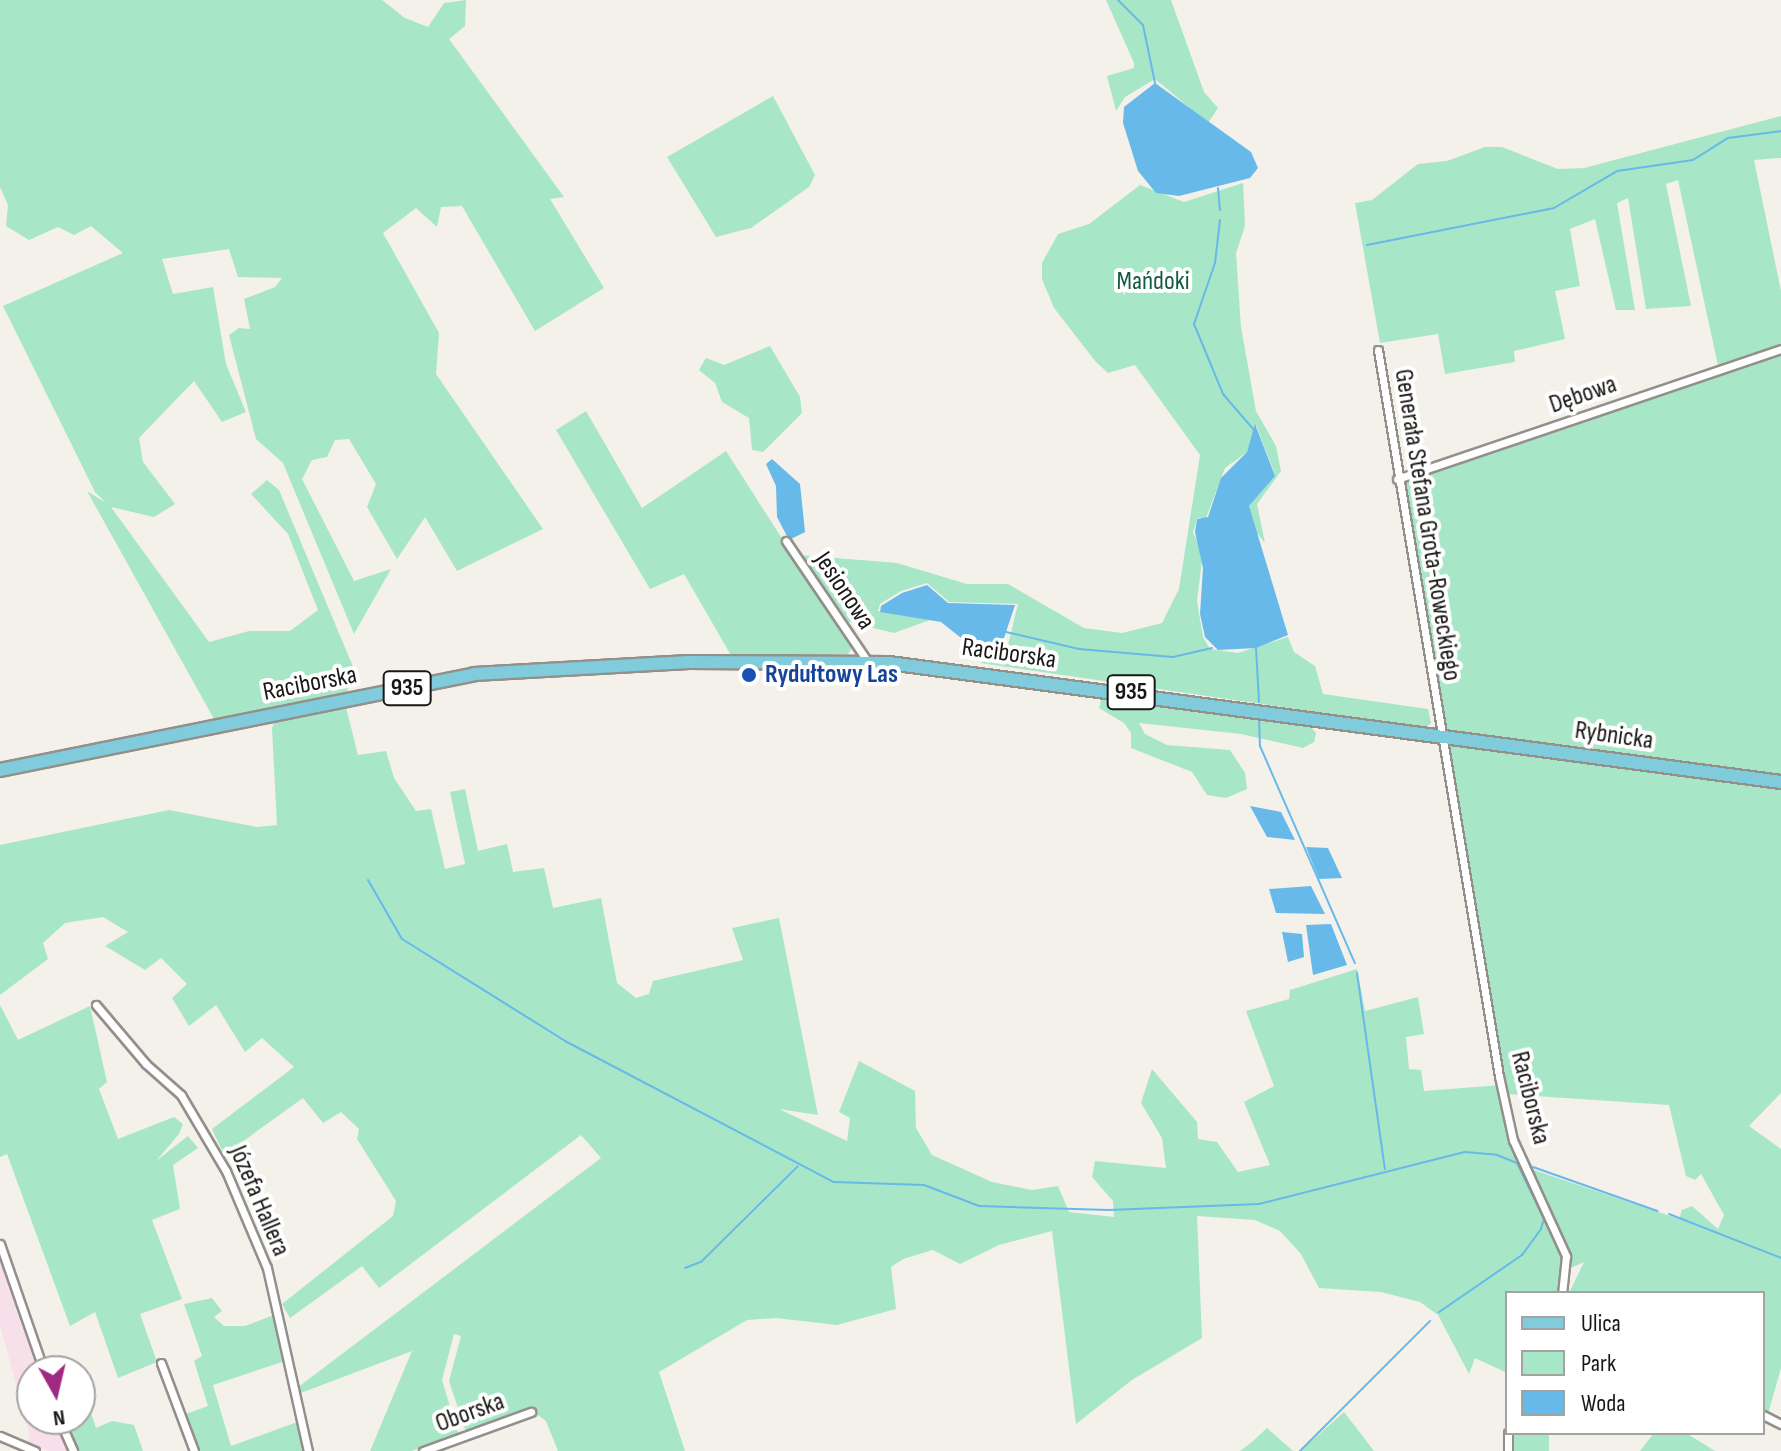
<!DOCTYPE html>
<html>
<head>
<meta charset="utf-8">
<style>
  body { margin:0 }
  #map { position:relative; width:1781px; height:1451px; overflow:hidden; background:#f4f1eb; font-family:"Sofia Sans Condensed",sans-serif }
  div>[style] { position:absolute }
  .industrial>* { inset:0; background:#f8e0eb }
  .green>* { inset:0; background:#a8e6c8; transform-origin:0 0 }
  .water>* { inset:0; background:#67b9e9 }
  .stream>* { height:2px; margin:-1px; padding:0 1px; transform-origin:1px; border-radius:1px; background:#67b9e9 }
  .roads { filter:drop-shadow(2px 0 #93908b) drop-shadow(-2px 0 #93908b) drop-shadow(0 2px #93908b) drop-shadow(0 -2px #93908b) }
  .minor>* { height:7px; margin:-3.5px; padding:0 3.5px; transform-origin:3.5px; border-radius:3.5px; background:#fff }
  .primary>* { height:12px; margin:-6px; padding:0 6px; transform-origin:6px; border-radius:6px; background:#80ccdc }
  .dots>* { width:22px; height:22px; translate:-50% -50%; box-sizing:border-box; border:4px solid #fff; border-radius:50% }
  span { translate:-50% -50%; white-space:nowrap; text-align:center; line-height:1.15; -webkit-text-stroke:8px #fff; paint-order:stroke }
  .shield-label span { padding:2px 6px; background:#fff; border:2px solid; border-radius:6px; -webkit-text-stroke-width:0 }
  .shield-label { font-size:24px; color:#191816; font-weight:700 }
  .park-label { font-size:26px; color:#145b40 }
  .street-label { font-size:26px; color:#191816 }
  .transit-label { font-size:26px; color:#164399; font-weight:700 }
  .left { translate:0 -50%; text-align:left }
  .legend { position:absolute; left:1505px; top:1291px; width:260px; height:144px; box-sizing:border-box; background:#fff; border:2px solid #a3a3a2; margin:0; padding:10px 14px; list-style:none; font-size:24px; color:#191816 }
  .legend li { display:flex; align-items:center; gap:16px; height:40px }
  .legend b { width:40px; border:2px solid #a3a3a2 }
  .north { position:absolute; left:16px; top:1355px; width:80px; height:80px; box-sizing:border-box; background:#fff; border:2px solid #a3a3a2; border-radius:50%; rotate:172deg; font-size:22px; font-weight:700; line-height:32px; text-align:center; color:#191816 }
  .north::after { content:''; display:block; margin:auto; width:28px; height:36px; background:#a02981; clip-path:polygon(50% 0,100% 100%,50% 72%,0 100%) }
</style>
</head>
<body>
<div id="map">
  <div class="industrial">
    <div style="clip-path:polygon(0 1248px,40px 1371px,32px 1371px,32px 1419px,54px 1419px,67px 1451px,48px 1451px,26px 1442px,30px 1437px,0 1325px)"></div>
  </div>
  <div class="green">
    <div style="clip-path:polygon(0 0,382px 0,405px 18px,428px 27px,444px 3px,466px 0,465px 26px,449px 39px,564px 197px,550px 199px,604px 288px,535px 331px,462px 206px,441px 207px,437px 227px,416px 208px,383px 233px,439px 333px,436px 374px,543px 529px,457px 571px,425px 517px,397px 559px,367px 507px,376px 484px,349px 439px,335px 440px,327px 457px,312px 460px,302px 479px,354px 581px,391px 569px,354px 634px,283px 463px,256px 439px,229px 335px,239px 328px,250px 329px,244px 299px,275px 287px,282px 278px,238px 277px,229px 249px,162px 259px,173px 294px,213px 287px,226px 364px,246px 412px,222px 422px,194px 381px,139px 438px,143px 462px,175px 504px,154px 517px,111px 507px,209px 642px,249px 631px,290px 631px,318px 610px,288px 534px,251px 494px,267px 480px,279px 490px,354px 669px,347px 692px,214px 719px,87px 491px,106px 503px,95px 492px,3px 306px,123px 253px,91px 226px,74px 235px,58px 227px,29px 240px,6px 226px,8px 205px,0 187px)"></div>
    <div style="clip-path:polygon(1106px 0,1171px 0,1204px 92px,1218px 108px,1208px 123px,1155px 79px,1125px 97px,1116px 111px,1107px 76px,1134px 68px,1134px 63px)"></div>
    <div style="clip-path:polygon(773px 96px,815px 175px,809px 187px,751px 228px,716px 237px,667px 157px)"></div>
    <div style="clip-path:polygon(1781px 116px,1781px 158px,1754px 160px,1781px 291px,1781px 777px,1444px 732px,1399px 484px,1720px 375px,1678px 180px,1666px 184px,1691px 306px,1646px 309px,1628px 198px,1617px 203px,1635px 310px,1616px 310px,1595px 219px,1570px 229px,1580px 286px,1555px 291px,1565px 339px,1514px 351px,1515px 362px,1445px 374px,1438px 334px,1380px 343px,1355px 203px,1372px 200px,1418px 164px,1447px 161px,1485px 147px,1502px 147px,1558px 169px,1584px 168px)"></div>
    <div style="clip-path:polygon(1243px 183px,1245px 226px,1236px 253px,1241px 327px,1256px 411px,1276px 446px,1281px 471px,1257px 504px,1265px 543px,1253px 528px,1249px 506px,1275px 475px,1256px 425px,1247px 452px,1225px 468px,1206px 518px,1197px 518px,1193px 533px,1203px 552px,1197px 601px,1203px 637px,1210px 649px,1238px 653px,1288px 637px,1294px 652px,1315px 666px,1323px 694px,1428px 709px,1431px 723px,1426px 728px,980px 663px,1006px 653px,1018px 604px,949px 602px,927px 583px,901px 591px,880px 604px,878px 611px,930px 620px,894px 633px,849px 622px,799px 555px,897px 563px,967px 584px,1008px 584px,1084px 628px,1122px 633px,1162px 623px,1179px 589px,1200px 455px,1135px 365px,1108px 373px,1096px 362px,1054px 308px,1042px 279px,1042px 263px,1058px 234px,1089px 224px,1140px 185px,1184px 202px)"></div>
    <div style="clip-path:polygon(770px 346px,800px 397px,802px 413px,763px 452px,752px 450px,749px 418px,722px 402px,715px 383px,699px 370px,706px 358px,724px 365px)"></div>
    <div style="clip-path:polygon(586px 411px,642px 508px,726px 451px,852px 648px,848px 654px,732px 657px,684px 574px,650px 589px,556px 430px)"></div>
    <div style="clip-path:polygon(1104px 689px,1301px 715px,1316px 733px,1314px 742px,1303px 748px,1241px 734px,1139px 723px,1145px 734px,1167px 745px,1230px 750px,1245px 773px,1247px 789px,1226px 798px,1207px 795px,1192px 772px,1131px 748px,1131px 733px,1124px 723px,1099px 708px)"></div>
    <div style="clip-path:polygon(344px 699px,358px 755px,386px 751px,394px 778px,416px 811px,431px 809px,445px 869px,465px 864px,450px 792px,465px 789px,478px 851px,507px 844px,513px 872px,544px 868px,553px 908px,601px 898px,617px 983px,636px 998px,649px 994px,653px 981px,743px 960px,732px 928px,779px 918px,818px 1115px,779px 1109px,847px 1141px,850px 1118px,839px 1112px,859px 1061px,915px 1091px,916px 1128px,932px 1155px,992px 1182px,1032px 1190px,1058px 1186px,1069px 1212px,1114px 1217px,1113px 1201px,1092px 1177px,1095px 1161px,1166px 1168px,1162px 1138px,1141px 1103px,1152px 1069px,1197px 1122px,1198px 1139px,1217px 1142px,1238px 1172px,1270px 1165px,1244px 1102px,1274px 1086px,1246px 1011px,1289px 999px,1290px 990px,1357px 969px,1365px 1011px,1418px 997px,1424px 1034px,1406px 1037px,1409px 1069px,1421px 1070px,1424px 1091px,1501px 1085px,1513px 1140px,1566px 1256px,1558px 1293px,1507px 1293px,1507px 1373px,1475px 1358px,1469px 1374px,1438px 1315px,1420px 1302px,1381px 1292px,1319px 1288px,1301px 1254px,1280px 1231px,1255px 1220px,1197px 1216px,1202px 1338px,1132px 1380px,1076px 1424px,1052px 1231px,999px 1245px,960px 1264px,933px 1250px,903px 1259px,891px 1267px,896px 1309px,837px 1325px,776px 1318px,747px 1320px,659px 1372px,685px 1451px,558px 1451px,546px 1421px,531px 1410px,466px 1432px,449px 1381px,461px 1336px,454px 1334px,442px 1380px,458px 1433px,412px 1451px,370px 1451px,412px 1351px,298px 1394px,297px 1388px,601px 1158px,581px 1135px,379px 1288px,362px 1266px,290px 1318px,282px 1304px,393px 1216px,396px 1201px,357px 1139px,359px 1129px,341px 1112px,323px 1123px,303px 1098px,224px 1155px,212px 1129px,294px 1067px,262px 1038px,245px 1052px,216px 1005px,189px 1026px,172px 998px,187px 984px,161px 958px,145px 970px,105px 946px,128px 932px,103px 917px,65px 923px,43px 943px,48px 959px,0 995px,0 845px,169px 810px,257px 827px,277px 825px,272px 728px,277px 713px)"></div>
    <div style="clip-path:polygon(1449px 742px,1781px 788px,1781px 1093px,1749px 1126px,1781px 1149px,1781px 1368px,1768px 1414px,1763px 1411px,1763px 1293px,1569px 1293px,1584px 1262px,1571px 1268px,1565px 1241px,1531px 1169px,1679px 1219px,1682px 1210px,1692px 1206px,1718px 1229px,1724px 1215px,1701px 1174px,1695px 1180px,1686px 1176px,1669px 1105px,1507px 1094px)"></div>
    <div style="clip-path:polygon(0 1005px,18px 1040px,90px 1006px,107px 1082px,99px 1089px,118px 1139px,174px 1117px,183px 1124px,179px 1134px,156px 1161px,188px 1136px,198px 1148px,173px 1165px,180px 1209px,152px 1220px,182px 1299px,140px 1314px,157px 1362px,118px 1378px,95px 1312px,70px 1326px,7px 1154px,0 1157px)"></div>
    <div style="clip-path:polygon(212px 1298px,222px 1311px,214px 1317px,224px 1326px,245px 1326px,274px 1315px,285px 1361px,213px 1385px,231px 1446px,300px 1421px,305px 1451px,196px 1451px,183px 1415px,208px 1406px,194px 1361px,202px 1356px,184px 1304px)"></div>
    <div style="clip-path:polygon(80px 1380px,96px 1428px,112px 1421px,134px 1425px,143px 1451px,76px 1451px,62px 1419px,80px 1419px)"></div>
    <div style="clip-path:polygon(1344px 1412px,1374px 1451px,1300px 1451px)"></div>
    <div style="clip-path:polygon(1267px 1428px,1293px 1451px,1240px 1451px,1252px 1442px)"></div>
    <div style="left:1514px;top:1433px;width:35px;height:18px"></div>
    <div style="clip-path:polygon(1654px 1433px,1686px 1433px,1715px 1451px,1640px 1451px)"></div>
  </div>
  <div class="water">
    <div style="clip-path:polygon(1155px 83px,1251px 152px,1258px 168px,1250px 178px,1179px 196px,1156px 193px,1138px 171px,1123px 123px,1124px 107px)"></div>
    <div style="clip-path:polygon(1255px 424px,1275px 476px,1249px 506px,1288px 635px,1256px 648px,1218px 650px,1205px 637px,1200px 614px,1203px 568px,1195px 532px,1197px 519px,1208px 517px,1221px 478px,1247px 452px)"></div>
    <div style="clip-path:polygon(772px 459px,800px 484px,805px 532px,789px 540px,777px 517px,776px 486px,766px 464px)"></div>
    <div style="clip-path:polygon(927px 585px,948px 603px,1015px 605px,1000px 650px,993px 654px,970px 645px,941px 622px,880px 612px,881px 606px,902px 593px)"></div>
    <div style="clip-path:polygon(1250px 806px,1281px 812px,1295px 840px,1267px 837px)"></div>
    <div style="clip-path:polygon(1306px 847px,1328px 848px,1342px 878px,1319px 879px)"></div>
    <div style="clip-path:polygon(1311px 886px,1325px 914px,1276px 913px,1269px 889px)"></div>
    <div style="clip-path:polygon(1331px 924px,1347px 965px,1313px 975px,1306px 925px)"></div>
    <div style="clip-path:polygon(1282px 932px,1302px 934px,1304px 957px,1288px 962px)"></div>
  </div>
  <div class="stream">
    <div style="left:1118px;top:0;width:35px;rotate:45deg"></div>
    <div style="left:1143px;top:25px;width:59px;rotate:78.3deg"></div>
    <div style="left:1218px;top:188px;width:22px;rotate:85deg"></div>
    <div style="left:1220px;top:220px;width:43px;rotate:96.6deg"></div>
    <div style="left:1215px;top:263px;width:65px;rotate:109deg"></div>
    <div style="left:1194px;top:324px;width:76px;rotate:67.5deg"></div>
    <div style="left:1223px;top:394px;width:48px;rotate:49.3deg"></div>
    <div style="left:1367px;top:245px;width:191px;rotate:-11.2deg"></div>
    <div style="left:1554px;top:208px;width:73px;rotate:-30.4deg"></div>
    <div style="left:1617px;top:171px;width:77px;rotate:-8.2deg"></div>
    <div style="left:1693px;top:160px;width:41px;rotate:-32.2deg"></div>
    <div style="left:1728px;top:138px;width:53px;rotate:-7.5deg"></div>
    <div style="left:1006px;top:632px;width:75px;rotate:13.1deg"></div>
    <div style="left:1079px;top:649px;width:94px;rotate:4.9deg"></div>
    <div style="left:1173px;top:657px;width:40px;rotate:-13deg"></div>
    <div style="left:1256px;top:648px;width:54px;rotate:86.8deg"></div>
    <div style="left:1259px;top:718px;width:28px;rotate:88deg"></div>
    <div style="left:1260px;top:746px;width:237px;rotate:66.4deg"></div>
    <div style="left:368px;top:880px;width:68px;rotate:60deg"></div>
    <div style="left:402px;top:939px;width:192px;rotate:32deg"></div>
    <div style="left:565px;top:1041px;width:304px;rotate:27.7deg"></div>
    <div style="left:834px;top:1182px;width:90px;rotate:1.9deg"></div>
    <div style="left:924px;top:1185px;width:59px;rotate:20.9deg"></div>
    <div style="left:979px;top:1206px;width:130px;rotate:1.8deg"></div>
    <div style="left:1109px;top:1210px;width:150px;rotate:-2.3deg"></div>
    <div style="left:1259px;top:1204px;width:212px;rotate:-14.2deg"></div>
    <div style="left:1465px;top:1152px;width:32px;rotate:5deg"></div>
    <div style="left:1497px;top:1155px;width:22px;rotate:22deg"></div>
    <div style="left:1517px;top:1163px;width:62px;rotate:64.3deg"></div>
    <div style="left:1544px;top:1219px;width:10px;rotate:107deg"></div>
    <div style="left:1541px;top:1229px;width:32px;rotate:126deg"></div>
    <div style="left:1522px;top:1255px;width:101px;rotate:145.5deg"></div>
    <div style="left:1357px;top:973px;width:198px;rotate:81.9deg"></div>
    <div style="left:1533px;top:1167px;width:132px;rotate:19.5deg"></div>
    <div style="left:1669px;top:1214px;width:120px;rotate:21.4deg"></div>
    <div style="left:685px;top:1268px;width:17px;rotate:-21deg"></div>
    <div style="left:701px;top:1262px;width:136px;rotate:-44.7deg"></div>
    <div style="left:1300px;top:1451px;width:184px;rotate:-45deg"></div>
  </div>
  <div class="roads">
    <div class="minor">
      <div style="left:1378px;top:350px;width:736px;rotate:80.54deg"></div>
      <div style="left:1499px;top:1076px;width:66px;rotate:77.7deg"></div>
      <div style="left:1513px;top:1140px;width:128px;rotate:65.4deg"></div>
      <div style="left:1566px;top:1256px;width:37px;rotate:96deg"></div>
      <div style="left:1397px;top:479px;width:405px;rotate:-18.7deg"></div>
      <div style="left:786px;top:541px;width:146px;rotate:55.9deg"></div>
      <div style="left:96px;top:1005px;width:77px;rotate:49.7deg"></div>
      <div style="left:146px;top:1064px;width:47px;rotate:41.5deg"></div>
      <div style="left:181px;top:1095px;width:88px;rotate:59.4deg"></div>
      <div style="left:226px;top:1171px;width:105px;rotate:67.1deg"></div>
      <div style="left:267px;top:1268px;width:188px;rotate:77.4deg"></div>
      <div style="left:0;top:1244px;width:134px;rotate:70.9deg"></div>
      <div style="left:161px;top:1363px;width:94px;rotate:69.4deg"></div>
      <div style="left:1763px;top:1415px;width:20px;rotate:27deg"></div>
      <div style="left:59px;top:1419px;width:35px;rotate:66deg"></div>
      <div style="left:1508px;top:1433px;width:18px;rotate:90deg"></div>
      <div style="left:0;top:1436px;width:38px;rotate:23deg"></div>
      <div style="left:423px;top:1451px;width:115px;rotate:-19.9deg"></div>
    </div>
    <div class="primary">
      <div style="left:0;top:770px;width:484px;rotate:-11.4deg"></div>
      <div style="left:474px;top:674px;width:215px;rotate:-3.2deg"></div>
      <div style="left:689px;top:662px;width:200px;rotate:0.3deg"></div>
      <div style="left:889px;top:663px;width:900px;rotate:7.6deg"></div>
    </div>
  </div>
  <div class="dots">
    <div style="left:749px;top:675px;background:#1a4fb4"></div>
  </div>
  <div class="shield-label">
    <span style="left:407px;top:688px">935</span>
    <span style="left:1131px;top:692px">935</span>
  </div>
  <div class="park-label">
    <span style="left:1153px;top:282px">Mańdoki</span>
  </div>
  <div class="street-label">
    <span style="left:1583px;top:395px;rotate:-19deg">Dębowa</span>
    <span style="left:1427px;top:525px;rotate:81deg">Generała Stefana Grota-Roweckiego</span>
    <span style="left:844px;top:591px;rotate:56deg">Jesionowa</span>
    <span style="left:1009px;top:654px;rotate:8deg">Raciborska</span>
    <span style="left:310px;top:684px;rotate:-11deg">Raciborska</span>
    <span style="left:1614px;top:736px;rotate:8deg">Rybnicka</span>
    <span style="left:1530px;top:1098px;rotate:76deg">Raciborska</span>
    <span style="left:259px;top:1201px;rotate:67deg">Józefa Hallera</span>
    <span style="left:470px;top:1413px;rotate:-20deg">Oborska</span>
  </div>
  <div class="transit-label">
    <span class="left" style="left:765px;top:675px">Rydułtowy Las</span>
  </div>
  <ul class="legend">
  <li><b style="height:10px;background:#80ccdc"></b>Ulica</li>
  <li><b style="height:22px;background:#a8e6c8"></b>Park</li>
  <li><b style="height:22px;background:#67b9e9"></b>Woda</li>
  </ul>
  <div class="north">N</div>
</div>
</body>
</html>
